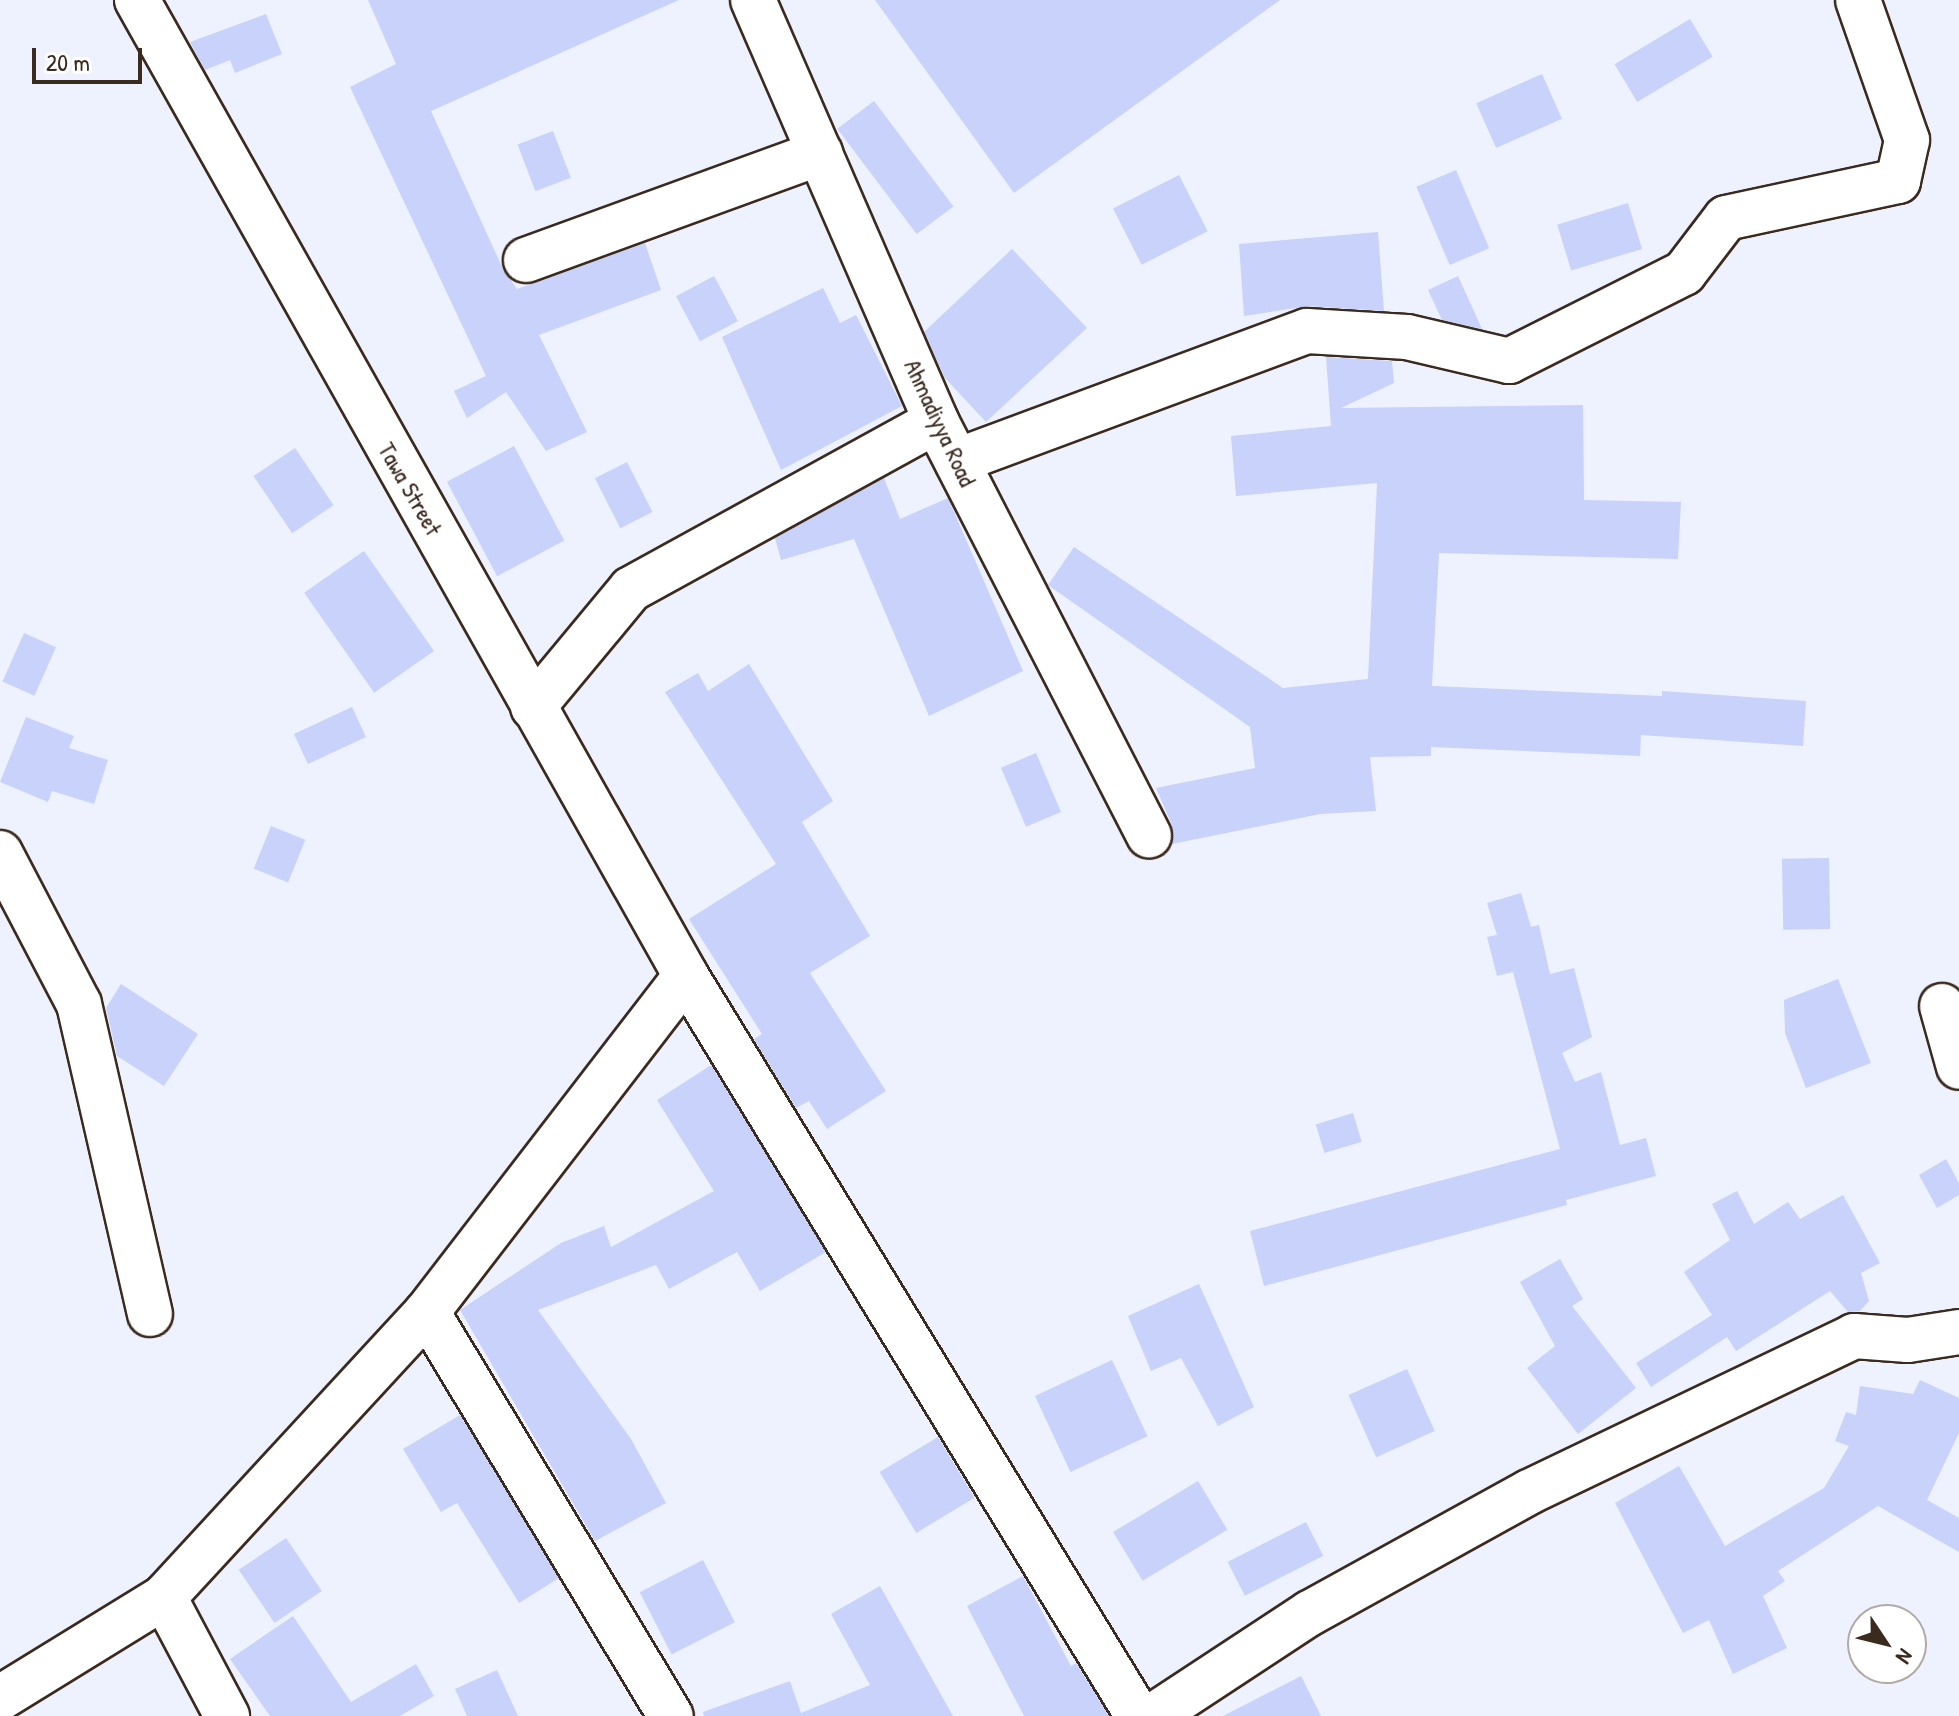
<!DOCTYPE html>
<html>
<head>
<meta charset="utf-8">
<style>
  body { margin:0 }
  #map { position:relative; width:1959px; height:1716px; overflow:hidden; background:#eef2fe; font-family:"Patrick Hand",sans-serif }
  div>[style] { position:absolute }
  .building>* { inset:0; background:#c8d2fa; transform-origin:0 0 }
  .roads { filter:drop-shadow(2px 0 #3b2a1e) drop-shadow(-2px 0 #3b2a1e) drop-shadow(0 2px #3b2a1e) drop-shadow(0 -2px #3b2a1e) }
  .minor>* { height:44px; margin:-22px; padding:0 22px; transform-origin:22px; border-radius:22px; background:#fff }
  span { translate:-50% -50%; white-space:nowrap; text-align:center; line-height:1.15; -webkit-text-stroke:8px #fff; paint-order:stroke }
  .street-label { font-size:24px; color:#3b2a1e }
  .north { position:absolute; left:1847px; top:1604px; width:80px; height:80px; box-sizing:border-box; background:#fff; border:2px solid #b1aaa5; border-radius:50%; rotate:125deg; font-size:22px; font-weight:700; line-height:32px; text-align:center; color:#3b2a1e }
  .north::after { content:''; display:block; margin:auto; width:28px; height:36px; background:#3b2a1e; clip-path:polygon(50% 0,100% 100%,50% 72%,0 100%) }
  .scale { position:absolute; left:32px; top:48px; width:110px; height:36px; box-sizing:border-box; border:4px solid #3b2a1e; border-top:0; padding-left:10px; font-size:24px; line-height:28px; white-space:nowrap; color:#3b2a1e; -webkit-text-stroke:6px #fff; paint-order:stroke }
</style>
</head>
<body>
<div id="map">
  <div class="building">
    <div style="clip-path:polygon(368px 0,679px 0,431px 111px,503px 269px,517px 289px,645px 243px,661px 290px,539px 335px,587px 432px,546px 451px,506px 392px,467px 418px,454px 391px,486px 376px,350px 87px,396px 64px)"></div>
    <div style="clip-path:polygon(875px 0,1280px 0,1014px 193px)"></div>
    <div style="clip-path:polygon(266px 14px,282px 54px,235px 73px,230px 60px,205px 70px,190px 42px)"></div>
    <div style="left:1690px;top:19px;width:44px;height:88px;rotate:59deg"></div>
    <div style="left:1542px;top:74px;width:49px;height:72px;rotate:66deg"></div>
    <div style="left:874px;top:101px;width:132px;height:46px;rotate:53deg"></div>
    <div style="left:553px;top:131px;width:50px;height:38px;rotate:69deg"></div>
    <div style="left:1456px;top:170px;width:85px;height:43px;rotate:67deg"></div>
    <div style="left:1179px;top:175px;width:63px;height:74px;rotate:63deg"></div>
    <div style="left:1628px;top:203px;width:48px;height:74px;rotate:73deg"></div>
    <div style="clip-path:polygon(1378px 232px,1384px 311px,1308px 306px,1244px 316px,1239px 244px)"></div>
    <div style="clip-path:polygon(1012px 249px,1087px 328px,986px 422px,945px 378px,924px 332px)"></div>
    <div style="left:714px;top:276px;width:51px;height:43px;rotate:62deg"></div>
    <div style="clip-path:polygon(1458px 276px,1482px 329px,1442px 320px,1428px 290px)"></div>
    <div style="clip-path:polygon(823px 288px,840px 323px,856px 315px,902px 406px,781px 470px,722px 337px)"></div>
    <div style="clip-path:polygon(1326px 357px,1392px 361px,1394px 383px,1341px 408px,1583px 405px,1584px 500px,1681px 502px,1678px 559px,1439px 553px,1432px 686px,1662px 696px,1662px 691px,1806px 701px,1803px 746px,1641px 735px,1640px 756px,1431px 747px,1431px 756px,1370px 757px,1376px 811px,1320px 814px,1172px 844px,1172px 825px,1156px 788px,1255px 768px,1250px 727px,1048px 585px,1074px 547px,1283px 688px,1368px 679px,1377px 483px,1236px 496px,1231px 436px,1331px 426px)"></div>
    <div style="left:514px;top:446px;width:107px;height:76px;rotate:62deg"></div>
    <div style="left:295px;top:448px;width:69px;height:50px;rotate:56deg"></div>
    <div style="left:627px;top:462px;width:56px;height:36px;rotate:63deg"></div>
    <div style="clip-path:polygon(884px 478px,900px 519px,948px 498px,1023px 671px,929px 716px,854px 539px,781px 560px,775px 538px)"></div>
    <div style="left:364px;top:551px;width:122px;height:73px;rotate:55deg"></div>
    <div style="left:24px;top:633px;width:35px;height:53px;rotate:24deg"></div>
    <div style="clip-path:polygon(749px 664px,833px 801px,802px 822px,870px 936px,810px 973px,886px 1091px,827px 1129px,809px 1101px,796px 1108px,754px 1039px,762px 1034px,689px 919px,776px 864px,665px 692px,698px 673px,708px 691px)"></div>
    <div style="left:352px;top:707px;width:33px;height:64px;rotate:65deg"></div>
    <div style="clip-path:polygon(26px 717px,74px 736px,69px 748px,108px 760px,94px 804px,52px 791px,48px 802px,0 782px)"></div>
    <div style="left:1036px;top:753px;width:64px;height:38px;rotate:67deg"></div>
    <div style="left:271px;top:826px;width:37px;height:46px;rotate:22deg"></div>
    <div style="left:1829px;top:858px;width:71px;height:47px;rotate:89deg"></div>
    <div style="clip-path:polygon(1521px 893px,1531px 927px,1539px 925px,1550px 974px,1574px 968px,1592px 1037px,1562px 1053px,1575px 1082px,1601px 1072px,1620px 1145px,1646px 1138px,1656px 1176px,1566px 1200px,1567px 1205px,1264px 1286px,1250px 1231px,1560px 1149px,1513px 972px,1497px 976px,1487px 937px,1497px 935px,1487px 903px)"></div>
    <div style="clip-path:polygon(1838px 979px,1871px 1063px,1806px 1088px,1785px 1033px,1784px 1000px)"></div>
    <div style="clip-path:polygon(121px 984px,198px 1034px,164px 1086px,117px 1056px,106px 1008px)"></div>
    <div style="clip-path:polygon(711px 1065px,826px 1252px,760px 1291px,737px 1252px,669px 1289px,656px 1265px,538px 1310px,631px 1439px,666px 1503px,595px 1541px,460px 1310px,561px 1243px,604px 1226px,611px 1247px,714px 1191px,657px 1100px)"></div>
    <div style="left:1353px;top:1113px;width:30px;height:39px;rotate:73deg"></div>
    <div style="clip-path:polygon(1946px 1159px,1959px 1183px,1959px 1195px,1937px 1208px,1919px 1175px)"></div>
    <div style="clip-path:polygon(1737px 1191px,1754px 1224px,1788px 1202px,1800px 1219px,1843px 1195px,1880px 1263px,1861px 1273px,1869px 1301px,1860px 1311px,1848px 1312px,1830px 1291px,1736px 1351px,1727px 1337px,1651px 1387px,1636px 1363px,1712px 1315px,1684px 1272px,1730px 1240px,1712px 1204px)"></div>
    <div style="clip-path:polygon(1560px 1259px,1583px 1299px,1572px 1306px,1636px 1388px,1578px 1434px,1527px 1368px,1555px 1346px,1520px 1282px)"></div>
    <div style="clip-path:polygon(1199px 1284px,1254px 1407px,1218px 1426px,1181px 1358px,1151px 1371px,1128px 1316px)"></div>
    <div style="left:1112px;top:1360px;width:84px;height:85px;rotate:65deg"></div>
    <div style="left:1407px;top:1369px;width:68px;height:64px;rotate:66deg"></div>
    <div style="clip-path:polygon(1920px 1380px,1959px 1398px,1959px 1433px,1927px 1500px,1959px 1518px,1959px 1552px,1878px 1506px,1778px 1571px,1785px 1581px,1763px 1596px,1787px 1648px,1733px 1674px,1709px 1620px,1683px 1633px,1615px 1503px,1679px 1466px,1725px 1546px,1824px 1488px,1849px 1446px,1835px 1441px,1846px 1412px,1856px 1415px,1860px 1386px,1913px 1394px)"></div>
    <div style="clip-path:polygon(460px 1415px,559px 1578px,519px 1603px,457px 1503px,441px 1512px,403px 1449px)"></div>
    <div style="left:938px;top:1437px;width:71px;height:68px;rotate:59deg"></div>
    <div style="left:1198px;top:1481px;width:57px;height:99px;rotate:59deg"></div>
    <div style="left:1306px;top:1522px;width:38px;height:88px;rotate:63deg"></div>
    <div style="left:286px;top:1538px;width:64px;height:57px;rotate:56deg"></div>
    <div style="left:703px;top:1560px;width:70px;height:71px;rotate:63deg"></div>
    <div style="clip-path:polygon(1023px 1576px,1071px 1666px,1076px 1663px,1109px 1716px,1024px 1716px,967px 1606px)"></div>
    <div style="clip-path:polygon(880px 1586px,953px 1716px,704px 1716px,703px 1712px,790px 1681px,801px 1713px,870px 1685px,831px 1614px)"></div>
    <div style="clip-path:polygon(293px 1616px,351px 1702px,416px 1664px,434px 1696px,400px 1716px,270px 1716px,230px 1659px)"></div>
    <div style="clip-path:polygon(497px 1670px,518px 1716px,467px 1716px,455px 1689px)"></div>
    <div style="clip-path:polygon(1301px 1676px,1321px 1716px,1223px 1716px)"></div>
  </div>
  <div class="roads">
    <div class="minor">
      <div style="left:137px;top:0;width:1120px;rotate:60.64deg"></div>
      <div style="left:686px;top:976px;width:867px;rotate:58.58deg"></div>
      <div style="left:753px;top:0;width:459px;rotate:66.5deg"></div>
      <div style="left:936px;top:421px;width:466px;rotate:62.8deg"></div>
      <div style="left:526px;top:260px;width:313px;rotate:-20deg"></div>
      <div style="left:957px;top:461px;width:373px;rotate:-20.4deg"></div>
      <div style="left:1307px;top:331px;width:100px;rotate:3.4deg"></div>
      <div style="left:1407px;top:337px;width:105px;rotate:13.2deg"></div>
      <div style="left:1509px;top:361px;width:196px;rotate:-26.7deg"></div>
      <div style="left:1684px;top:273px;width:69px;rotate:-52.6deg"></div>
      <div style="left:1726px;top:218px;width:176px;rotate:-12.1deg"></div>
      <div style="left:1898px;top:181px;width:42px;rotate:-77.6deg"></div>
      <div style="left:1907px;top:140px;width:148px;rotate:-109.3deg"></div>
      <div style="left:533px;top:707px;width:153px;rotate:-50.3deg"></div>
      <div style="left:631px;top:589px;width:348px;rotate:-28.8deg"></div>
      <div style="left:0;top:853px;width:170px;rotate:62.4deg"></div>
      <div style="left:79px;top:1004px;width:318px;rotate:77.1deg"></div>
      <div style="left:1942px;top:1006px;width:63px;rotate:74.4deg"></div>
      <div style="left:427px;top:1312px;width:472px;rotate:58.9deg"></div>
      <div style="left:164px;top:1597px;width:135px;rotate:62.1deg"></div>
      <div style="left:0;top:1698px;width:193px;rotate:-31.6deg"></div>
      <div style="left:164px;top:1597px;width:388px;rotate:-47.3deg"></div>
      <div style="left:427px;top:1312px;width:424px;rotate:-52.4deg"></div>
      <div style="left:1153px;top:1716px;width:188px;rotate:-33.3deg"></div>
      <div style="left:1310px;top:1613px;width:250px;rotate:-28.9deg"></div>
      <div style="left:1529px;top:1492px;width:361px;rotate:-25.6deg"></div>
      <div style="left:1854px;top:1336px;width:54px;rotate:4.2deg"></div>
      <div style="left:1908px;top:1340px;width:52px;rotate:-8.9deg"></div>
    </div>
  </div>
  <div class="street-label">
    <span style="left:940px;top:423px;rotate:65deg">Ahmadiyya Road</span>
    <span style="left:410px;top:489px;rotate:60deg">Tawa Street</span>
  </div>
  <div class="north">N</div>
  <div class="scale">20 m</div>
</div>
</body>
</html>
